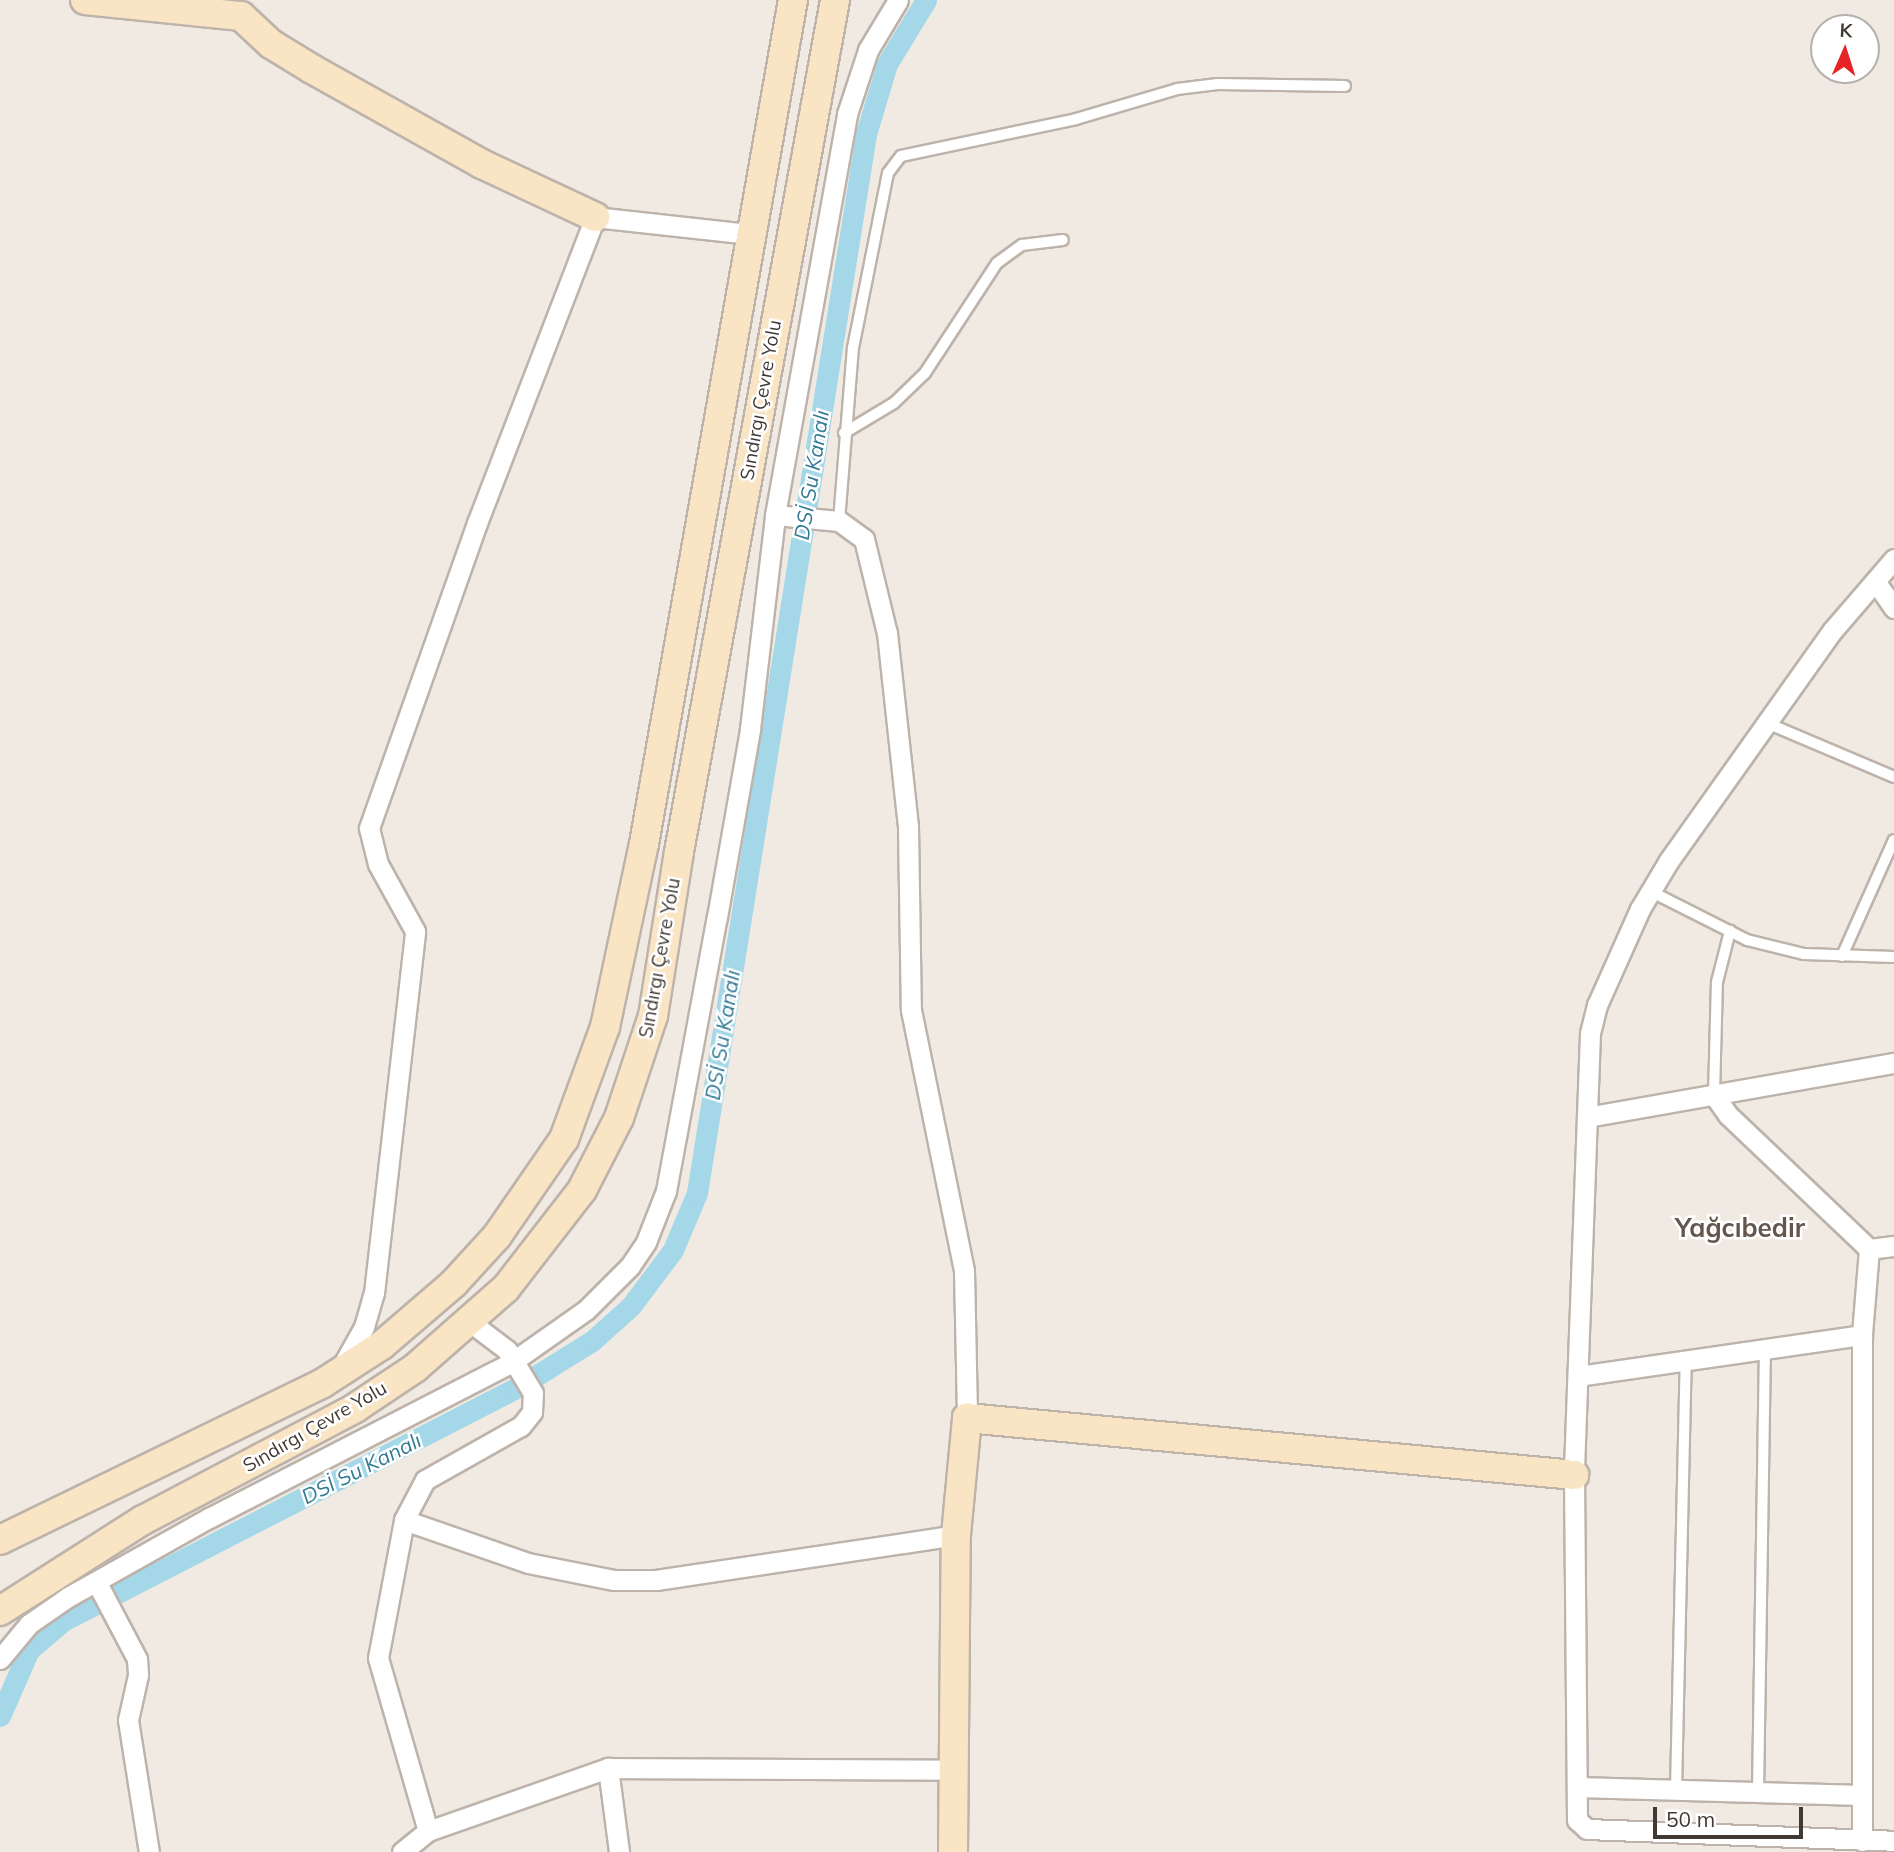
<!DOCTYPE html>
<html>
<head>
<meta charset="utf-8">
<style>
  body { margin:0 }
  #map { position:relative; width:1894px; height:1852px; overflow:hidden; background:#f0eae3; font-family:Mulish,sans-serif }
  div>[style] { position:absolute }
  .canal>* { height:21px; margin:-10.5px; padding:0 10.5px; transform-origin:10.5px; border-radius:10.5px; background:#a4d7e8 }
  .roads { filter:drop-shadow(2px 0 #bdb3aa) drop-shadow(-2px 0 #bdb3aa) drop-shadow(0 2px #bdb3aa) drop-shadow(0 -2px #bdb3aa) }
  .lane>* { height:10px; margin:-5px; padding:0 5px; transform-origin:5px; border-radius:5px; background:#fff }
  .street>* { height:19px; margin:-9.5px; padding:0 9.5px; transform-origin:9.5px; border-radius:9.5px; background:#fff }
  .secondary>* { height:28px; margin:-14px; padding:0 14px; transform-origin:14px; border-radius:14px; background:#f9e4c4 }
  span { translate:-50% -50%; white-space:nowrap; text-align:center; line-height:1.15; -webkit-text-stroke:5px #fff; paint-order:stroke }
  .street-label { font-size:19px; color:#413a34 }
  .water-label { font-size:21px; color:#347a94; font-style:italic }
  .district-label { font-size:26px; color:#63564c; font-weight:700 }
  .north { position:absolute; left:1810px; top:14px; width:70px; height:70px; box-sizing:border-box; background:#fff; border:2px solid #b3b0ae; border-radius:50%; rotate:3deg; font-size:19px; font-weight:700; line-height:28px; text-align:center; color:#413a34 }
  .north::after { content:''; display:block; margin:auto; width:24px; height:32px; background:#e62426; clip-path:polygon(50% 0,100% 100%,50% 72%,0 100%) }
  .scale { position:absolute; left:1653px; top:1807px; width:150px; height:32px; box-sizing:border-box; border:4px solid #413a34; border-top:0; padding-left:9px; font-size:21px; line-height:24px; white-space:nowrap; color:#413a34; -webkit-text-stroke:5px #fff; paint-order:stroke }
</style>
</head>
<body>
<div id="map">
  <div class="canal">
    <div style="left:0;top:1716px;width:72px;rotate:-66.3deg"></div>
    <div style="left:29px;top:1650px;width:45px;rotate:-40.5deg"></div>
    <div style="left:63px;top:1621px;width:512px;rotate:-27.22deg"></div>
    <div style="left:518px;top:1387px;width:87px;rotate:-31.9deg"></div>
    <div style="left:592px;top:1341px;width:52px;rotate:-41.9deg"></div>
    <div style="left:631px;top:1306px;width:70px;rotate:-53.1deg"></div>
    <div style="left:673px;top:1250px;width:62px;rotate:-67.2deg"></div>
    <div style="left:697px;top:1193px;width:1072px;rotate:-80.93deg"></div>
    <div style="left:866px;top:134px;width:73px;rotate:-73.3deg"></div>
    <div style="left:887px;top:64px;width:75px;rotate:-58.6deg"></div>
  </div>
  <div class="roads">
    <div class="lane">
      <div style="left:844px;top:433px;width:58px;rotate:-31deg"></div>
      <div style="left:894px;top:403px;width:43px;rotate:-44.1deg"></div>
      <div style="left:925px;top:373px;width:131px;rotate:-56.8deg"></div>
      <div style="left:997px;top:263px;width:31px;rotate:-36deg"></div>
      <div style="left:1022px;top:245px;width:41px;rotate:-7deg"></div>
      <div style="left:839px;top:521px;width:174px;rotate:-85.4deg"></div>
      <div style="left:853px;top:348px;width:178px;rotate:-78.7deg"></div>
      <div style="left:888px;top:173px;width:21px;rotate:-53deg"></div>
      <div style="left:901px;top:156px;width:179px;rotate:-11.9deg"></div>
      <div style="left:1076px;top:119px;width:105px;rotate:-16.5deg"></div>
      <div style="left:1177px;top:89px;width:41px;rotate:-7deg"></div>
      <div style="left:1218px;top:84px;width:127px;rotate:0.9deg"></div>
      <div style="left:1767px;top:723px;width:138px;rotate:23deg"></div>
      <div style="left:1650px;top:891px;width:109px;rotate:26.8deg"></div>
      <div style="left:1747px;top:940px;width:59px;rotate:13.8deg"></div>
      <div style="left:1804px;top:954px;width:90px;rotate:1.9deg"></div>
      <div style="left:1842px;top:956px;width:127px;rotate:-65.9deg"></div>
      <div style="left:1714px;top:1095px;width:113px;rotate:-88.5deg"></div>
      <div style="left:1717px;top:982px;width:53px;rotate:-75.7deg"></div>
      <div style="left:1676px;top:1790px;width:430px;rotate:-88.7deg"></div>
      <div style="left:1758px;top:1792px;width:443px;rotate:-89.1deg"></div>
    </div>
    <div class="street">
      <div style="left:775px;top:515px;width:64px;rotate:5.4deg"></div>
      <div style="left:839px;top:521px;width:31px;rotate:36deg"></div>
      <div style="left:864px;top:539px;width:97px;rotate:76.3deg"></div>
      <div style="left:887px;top:633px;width:195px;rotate:83.8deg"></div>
      <div style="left:908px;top:827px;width:183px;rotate:89.1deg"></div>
      <div style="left:911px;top:1010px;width:266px;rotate:78.5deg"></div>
      <div style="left:964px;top:1271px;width:147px;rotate:88.8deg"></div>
      <div style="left:1894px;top:559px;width:95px;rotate:130.7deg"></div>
      <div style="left:1832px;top:631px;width:283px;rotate:125.4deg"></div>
      <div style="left:1668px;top:862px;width:55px;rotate:120.8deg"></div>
      <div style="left:1640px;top:909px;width:105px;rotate:114.1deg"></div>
      <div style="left:1597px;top:1005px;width:29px;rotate:104deg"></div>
      <div style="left:1590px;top:1033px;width:442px;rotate:92.1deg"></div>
      <div style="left:1574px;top:1475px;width:345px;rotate:89.5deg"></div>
      <div style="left:1577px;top:1820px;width:13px;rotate:42deg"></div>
      <div style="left:1587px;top:1829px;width:307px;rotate:2.2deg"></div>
      <div style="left:1875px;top:581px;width:33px;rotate:55deg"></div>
      <div style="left:1714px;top:1095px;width:24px;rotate:55deg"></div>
      <div style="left:1728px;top:1115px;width:195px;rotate:43.5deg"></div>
      <div style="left:1869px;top:1249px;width:86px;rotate:94.7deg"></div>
      <div style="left:1862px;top:1335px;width:506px;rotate:90deg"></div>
      <div style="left:1587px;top:1117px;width:312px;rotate:-10deg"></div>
      <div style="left:1869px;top:1249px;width:25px;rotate:-7deg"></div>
      <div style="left:340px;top:1370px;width:49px;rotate:-60.8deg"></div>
      <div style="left:364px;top:1327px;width:35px;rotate:-74deg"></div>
      <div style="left:374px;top:1293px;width:364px;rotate:-83.5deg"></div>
      <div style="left:415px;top:931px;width:77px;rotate:-118.9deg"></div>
      <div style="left:378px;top:864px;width:37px;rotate:-104deg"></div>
      <div style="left:369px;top:828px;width:324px;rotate:-70.5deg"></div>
      <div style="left:477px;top:523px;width:328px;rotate:-68.9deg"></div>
      <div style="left:595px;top:217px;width:156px;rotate:6.3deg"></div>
      <div style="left:1578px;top:1376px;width:287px;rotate:-8.2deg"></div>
      <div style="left:404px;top:1520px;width:131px;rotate:19.1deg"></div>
      <div style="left:528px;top:1563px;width:88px;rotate:11.2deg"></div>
      <div style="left:614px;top:1580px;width:42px"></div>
      <div style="left:656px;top:1580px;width:303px;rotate:-8.5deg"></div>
      <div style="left:97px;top:1583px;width:86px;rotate:62.2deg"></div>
      <div style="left:137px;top:1659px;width:16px;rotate:86deg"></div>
      <div style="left:138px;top:1675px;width:46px;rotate:102.5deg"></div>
      <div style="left:128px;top:1720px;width:134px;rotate:81deg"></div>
      <div style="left:0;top:1659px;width:45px;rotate:-50.4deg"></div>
      <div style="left:29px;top:1624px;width:47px;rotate:-34.7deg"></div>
      <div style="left:68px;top:1597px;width:162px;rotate:-29.3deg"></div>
      <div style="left:209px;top:1518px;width:341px;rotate:-27.2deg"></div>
      <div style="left:512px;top:1362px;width:90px;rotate:-35.1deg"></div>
      <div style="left:586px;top:1310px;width:62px;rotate:-45deg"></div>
      <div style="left:630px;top:1266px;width:29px;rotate:-56deg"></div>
      <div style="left:646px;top:1242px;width:55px;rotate:-68.6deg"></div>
      <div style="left:666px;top:1191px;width:279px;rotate:-79.5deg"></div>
      <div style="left:717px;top:917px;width:191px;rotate:-80deg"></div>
      <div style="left:750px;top:729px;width:215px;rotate:-83.3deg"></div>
      <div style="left:775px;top:515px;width:407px;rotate:-79.8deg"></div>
      <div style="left:847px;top:114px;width:67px;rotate:-71.8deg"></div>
      <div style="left:868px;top:50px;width:58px;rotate:-59deg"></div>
      <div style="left:608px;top:1768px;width:85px;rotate:82.5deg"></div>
      <div style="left:1578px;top:1787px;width:284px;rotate:1.6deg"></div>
      <div style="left:428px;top:1831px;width:180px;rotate:-106.1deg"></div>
      <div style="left:378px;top:1658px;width:140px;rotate:-79.3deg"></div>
      <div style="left:404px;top:1520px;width:45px;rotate:-62.3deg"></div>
      <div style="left:425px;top:1480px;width:110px;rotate:-29.4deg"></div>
      <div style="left:521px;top:1426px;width:18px;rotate:-52deg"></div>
      <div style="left:532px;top:1412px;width:19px;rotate:-87deg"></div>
      <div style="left:533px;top:1393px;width:50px;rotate:-121.2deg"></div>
      <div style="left:507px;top:1350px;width:46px;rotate:-142.9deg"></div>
      <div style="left:402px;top:1852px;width:33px;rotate:-39deg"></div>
      <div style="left:428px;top:1831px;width:191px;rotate:-19.3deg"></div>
      <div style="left:608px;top:1768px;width:344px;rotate:0.3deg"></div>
    </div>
    <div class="secondary">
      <div style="left:85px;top:0;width:157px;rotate:5.9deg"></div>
      <div style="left:241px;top:16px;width:41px;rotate:43deg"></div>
      <div style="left:271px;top:44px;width:48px;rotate:31.4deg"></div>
      <div style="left:312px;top:69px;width:195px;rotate:29.2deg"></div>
      <div style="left:482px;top:164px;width:125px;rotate:25.1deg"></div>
      <div style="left:0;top:1540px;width:359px;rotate:-25.9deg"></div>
      <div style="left:323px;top:1383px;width:70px;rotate:-32.8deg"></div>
      <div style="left:382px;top:1345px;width:95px;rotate:-40.7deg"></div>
      <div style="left:454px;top:1283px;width:64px;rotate:-47.5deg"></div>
      <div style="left:497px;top:1236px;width:118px;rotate:-55.4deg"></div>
      <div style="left:564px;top:1139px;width:119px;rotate:-69.9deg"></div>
      <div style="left:605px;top:1027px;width:187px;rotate:-78deg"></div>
      <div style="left:644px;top:844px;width:857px;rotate:-79.99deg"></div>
      <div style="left:0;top:1611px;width:169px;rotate:-32.5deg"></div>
      <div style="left:143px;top:1520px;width:240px;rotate:-27.8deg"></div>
      <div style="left:355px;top:1408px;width:72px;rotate:-33.7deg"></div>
      <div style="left:415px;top:1368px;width:121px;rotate:-41.3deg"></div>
      <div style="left:506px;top:1288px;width:124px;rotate:-52.2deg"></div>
      <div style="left:582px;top:1190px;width:81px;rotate:-62.8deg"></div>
      <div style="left:619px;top:1118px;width:108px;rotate:-71.6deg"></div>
      <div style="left:653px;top:1016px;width:166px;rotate:-81deg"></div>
      <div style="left:679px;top:852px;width:866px;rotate:-79.62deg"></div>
      <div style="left:953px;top:1852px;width:317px;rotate:-89.5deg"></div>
      <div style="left:956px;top:1535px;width:118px;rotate:-84.6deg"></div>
      <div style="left:967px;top:1418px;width:610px;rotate:5.36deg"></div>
    </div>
  </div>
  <div class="street-label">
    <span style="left:761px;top:400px;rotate:-80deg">Sındırgı Çevre Yolu</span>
    <span style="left:660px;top:958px;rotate:-80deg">Sındırgı Çevre Yolu</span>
    <span style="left:315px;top:1427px;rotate:-30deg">Sındırgı Çevre Yolu</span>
  </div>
  <div class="water-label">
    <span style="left:811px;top:475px;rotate:-81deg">DSİ Su Kanalı</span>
    <span style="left:722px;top:1035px;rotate:-81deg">DSİ Su Kanalı</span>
    <span style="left:361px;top:1468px;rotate:-27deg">DSİ Su Kanalı</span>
  </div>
  <div class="district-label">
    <span style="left:1740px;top:1228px">Yağcıbedir</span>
  </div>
  <div class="north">K</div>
  <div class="scale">50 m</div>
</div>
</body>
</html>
